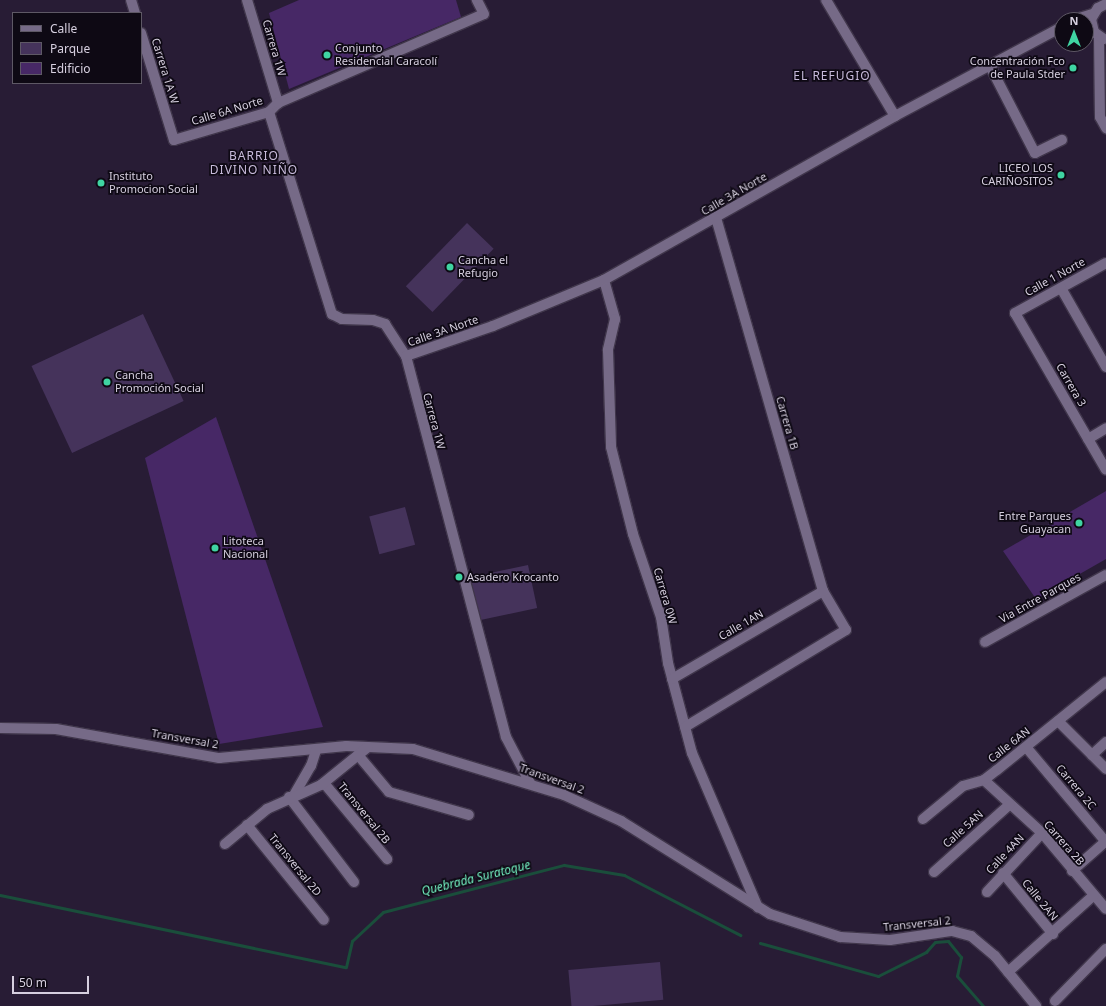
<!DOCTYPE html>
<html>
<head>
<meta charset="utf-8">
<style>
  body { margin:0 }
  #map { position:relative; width:1106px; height:1006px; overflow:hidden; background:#281c35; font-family:"Noto Sans",sans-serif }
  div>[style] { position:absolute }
  .green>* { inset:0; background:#45335b; transform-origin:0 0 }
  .stream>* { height:3px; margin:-1.5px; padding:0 1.5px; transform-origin:1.5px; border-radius:1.5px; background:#1a4e3b }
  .building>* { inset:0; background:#472866 }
  .roads { filter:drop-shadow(1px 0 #40364b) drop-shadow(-1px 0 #40364b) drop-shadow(0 1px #40364b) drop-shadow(0 -1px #40364b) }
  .minor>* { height:10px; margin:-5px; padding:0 5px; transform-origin:5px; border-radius:5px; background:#766a87 }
  .dots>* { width:11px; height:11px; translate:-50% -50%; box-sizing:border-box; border:2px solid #0e0914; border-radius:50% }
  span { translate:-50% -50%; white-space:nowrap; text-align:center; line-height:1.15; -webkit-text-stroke:3.5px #0e0914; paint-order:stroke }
  .street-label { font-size:11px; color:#d6cfdf }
  .poi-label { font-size:11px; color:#d6cfdf }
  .left { translate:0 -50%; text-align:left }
  .right { translate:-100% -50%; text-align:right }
  .neighbourhood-label { font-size:12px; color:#c7bada; letter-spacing:1px }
  .water-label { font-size:12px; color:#77fac9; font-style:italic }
  .legend { position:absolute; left:12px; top:12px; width:130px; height:72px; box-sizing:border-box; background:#0e0914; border:1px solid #5e5865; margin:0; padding:5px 7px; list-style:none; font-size:12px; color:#d6cfdf }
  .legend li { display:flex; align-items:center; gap:8px; height:20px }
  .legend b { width:20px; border:1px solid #5e5865 }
  .north { position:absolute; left:1054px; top:12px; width:40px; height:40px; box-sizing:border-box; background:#0e0914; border:1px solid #5e5865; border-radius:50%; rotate:0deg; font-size:11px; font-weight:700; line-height:16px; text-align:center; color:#d6cfdf }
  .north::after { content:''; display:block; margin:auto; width:14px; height:18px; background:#3fd4a2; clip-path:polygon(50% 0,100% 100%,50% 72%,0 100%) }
  .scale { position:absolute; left:12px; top:976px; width:77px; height:18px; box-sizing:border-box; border:2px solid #d6cfdf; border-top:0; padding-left:5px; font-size:12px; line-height:14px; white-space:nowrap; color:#d6cfdf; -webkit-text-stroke:3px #0e0914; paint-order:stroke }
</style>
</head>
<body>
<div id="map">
  <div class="green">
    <div style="left:467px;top:223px;width:37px;height:88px;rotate:44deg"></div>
    <div style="left:143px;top:314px;width:96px;height:123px;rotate:65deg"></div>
    <div style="left:405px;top:507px;width:39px;height:37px;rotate:75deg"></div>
    <div style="left:528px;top:565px;width:44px;height:59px;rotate:78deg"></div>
    <div style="left:660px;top:962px;width:38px;height:92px;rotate:85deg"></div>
  </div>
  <div class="stream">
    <div style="left:0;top:895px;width:353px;rotate:11.8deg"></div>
    <div style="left:346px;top:967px;width:27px;rotate:-77deg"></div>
    <div style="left:352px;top:941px;width:42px;rotate:-43.1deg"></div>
    <div style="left:383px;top:912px;width:187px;rotate:-14.6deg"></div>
    <div style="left:564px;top:865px;width:61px;rotate:9.5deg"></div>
    <div style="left:624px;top:875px;width:131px;rotate:27.3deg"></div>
    <div style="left:760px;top:943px;width:123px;rotate:15.6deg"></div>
    <div style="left:878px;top:976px;width:54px;rotate:-26.6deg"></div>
    <div style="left:926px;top:952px;width:13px;rotate:-48deg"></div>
    <div style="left:935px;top:942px;width:13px;rotate:-4deg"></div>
    <div style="left:948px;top:941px;width:21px;rotate:51deg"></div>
    <div style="left:961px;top:957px;width:19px;rotate:102deg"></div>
    <div style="left:957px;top:976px;width:40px;rotate:49deg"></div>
  </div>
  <div class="building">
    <div style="clip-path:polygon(299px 0,456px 0,461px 17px,289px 89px,269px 13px)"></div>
    <div style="clip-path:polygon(216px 417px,323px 727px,219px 744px,145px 458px)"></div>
    <div style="clip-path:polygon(1106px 491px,1106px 559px,1036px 599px,1003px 551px)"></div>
  </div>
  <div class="roads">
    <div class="minor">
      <div style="left:131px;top:0;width:14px;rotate:73deg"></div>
      <div style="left:247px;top:0;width:108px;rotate:73.2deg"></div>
      <div style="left:826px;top:0;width:135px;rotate:59.3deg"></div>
      <div style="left:1073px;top:20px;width:21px;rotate:-17deg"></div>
      <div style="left:141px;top:33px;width:112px;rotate:72.9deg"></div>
      <div style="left:174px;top:140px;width:99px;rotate:-16.4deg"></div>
      <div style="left:269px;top:112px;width:13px;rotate:-45deg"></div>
      <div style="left:278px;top:103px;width:224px;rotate:-23.4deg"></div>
      <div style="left:484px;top:14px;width:16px;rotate:-117deg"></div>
      <div style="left:1099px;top:37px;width:80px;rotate:89.3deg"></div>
      <div style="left:1100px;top:117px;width:13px;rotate:61deg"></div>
      <div style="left:1104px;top:39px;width:12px;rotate:-145deg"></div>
      <div style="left:1094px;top:32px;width:13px;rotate:-103deg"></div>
      <div style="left:1091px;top:19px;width:13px;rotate:-58deg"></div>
      <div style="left:1098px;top:8px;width:9px;rotate:-27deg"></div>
      <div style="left:990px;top:66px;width:98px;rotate:62.7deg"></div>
      <div style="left:1035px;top:153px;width:30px;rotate:-26deg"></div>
      <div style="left:269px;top:112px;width:212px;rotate:72.7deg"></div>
      <div style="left:332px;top:314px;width:11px;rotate:27deg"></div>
      <div style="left:342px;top:319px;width:31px;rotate:2deg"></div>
      <div style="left:373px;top:320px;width:13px;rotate:18deg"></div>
      <div style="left:385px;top:324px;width:38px;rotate:57deg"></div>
      <div style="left:406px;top:356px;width:394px;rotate:75.3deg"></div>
      <div style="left:506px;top:737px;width:52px;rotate:62.4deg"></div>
      <div style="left:1106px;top:263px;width:104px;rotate:151.2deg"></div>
      <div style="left:1015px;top:313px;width:181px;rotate:59.9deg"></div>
      <div style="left:604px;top:280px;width:41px;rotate:74.2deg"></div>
      <div style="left:615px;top:319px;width:32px;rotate:103deg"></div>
      <div style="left:608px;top:350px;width:97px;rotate:88.2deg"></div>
      <div style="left:611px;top:447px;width:90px;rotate:75.8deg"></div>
      <div style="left:633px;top:534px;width:88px;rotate:71.4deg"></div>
      <div style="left:661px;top:617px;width:47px;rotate:81.3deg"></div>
      <div style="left:668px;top:663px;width:93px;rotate:75.1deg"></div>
      <div style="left:692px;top:753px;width:168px;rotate:66.9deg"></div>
      <div style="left:1061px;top:288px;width:91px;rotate:60.3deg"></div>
      <div style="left:406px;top:356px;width:92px;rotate:-19deg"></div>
      <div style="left:493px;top:326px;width:120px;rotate:-22.5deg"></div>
      <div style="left:604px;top:280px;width:334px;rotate:-29.4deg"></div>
      <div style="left:895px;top:116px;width:189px;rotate:-28.1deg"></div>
      <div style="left:1088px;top:439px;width:21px;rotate:-31deg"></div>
      <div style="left:985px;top:642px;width:138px;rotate:-29deg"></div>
      <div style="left:672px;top:679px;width:175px;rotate:-30.2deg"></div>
      <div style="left:1058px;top:721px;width:68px;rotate:45deg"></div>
      <div style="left:685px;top:727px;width:188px;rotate:-31.1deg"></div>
      <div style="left:846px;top:630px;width:45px;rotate:-120.5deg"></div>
      <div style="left:823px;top:591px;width:387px;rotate:-106deg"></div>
      <div style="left:0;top:728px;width:56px;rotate:1deg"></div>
      <div style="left:56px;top:729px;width:166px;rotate:10.1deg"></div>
      <div style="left:219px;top:758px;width:128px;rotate:-5.4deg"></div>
      <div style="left:346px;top:746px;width:67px;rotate:2.6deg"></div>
      <div style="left:413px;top:749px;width:158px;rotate:16.9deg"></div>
      <div style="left:564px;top:795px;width:63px;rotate:24.5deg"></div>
      <div style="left:621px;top:821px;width:176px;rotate:32deg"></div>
      <div style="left:770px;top:914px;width:74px;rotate:18.2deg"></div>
      <div style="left:840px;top:937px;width:50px;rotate:3.4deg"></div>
      <div style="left:890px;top:940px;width:63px;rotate:-8.3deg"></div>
      <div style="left:952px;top:931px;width:20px;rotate:15deg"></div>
      <div style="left:971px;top:936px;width:31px;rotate:40deg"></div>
      <div style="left:995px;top:956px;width:65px;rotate:50.6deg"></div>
      <div style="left:1026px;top:747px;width:124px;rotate:49.9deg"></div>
      <div style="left:358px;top:755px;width:48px;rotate:50deg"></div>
      <div style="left:389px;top:792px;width:83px;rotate:16deg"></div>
      <div style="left:1092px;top:755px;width:19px;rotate:-43deg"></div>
      <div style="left:984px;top:780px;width:79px;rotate:42.4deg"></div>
      <div style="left:1042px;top:833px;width:99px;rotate:49.9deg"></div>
      <div style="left:324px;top:783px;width:99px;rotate:50.3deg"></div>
      <div style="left:294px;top:795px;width:34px;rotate:-60deg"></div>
      <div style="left:311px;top:766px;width:16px;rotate:-72deg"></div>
      <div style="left:289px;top:797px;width:107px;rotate:52.6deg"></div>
      <div style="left:923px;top:819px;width:52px;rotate:-39.5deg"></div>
      <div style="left:963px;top:786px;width:22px;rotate:-16deg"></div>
      <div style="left:984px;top:780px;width:16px;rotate:-38deg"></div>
      <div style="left:997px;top:770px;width:140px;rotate:-38.9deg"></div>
      <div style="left:247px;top:825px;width:122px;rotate:51deg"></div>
      <div style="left:225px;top:844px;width:55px;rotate:-39.8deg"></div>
      <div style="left:267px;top:809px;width:59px;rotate:-24deg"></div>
      <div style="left:321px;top:785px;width:60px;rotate:-39deg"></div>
      <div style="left:1072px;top:871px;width:45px;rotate:-41.4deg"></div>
      <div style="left:934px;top:872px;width:101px;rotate:-41.8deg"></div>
      <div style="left:1003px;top:873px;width:79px;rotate:50.7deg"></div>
      <div style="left:987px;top:892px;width:81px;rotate:-47deg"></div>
      <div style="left:1008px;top:972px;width:115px;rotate:-41.8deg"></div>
      <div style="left:1055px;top:1001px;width:73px;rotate:-45.6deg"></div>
    </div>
  </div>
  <div class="dots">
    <div style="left:327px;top:55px;background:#3fd4a2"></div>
    <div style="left:1073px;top:68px;background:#3fd4a2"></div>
    <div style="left:1061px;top:175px;background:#3fd4a2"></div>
    <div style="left:101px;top:183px;background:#3fd4a2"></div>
    <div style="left:450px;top:267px;background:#3fd4a2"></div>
    <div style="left:107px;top:382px;background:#3fd4a2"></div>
    <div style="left:1079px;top:523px;background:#3fd4a2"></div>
    <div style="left:215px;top:548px;background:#3fd4a2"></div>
    <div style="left:459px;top:577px;background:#3fd4a2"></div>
  </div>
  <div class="street-label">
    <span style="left:274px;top:48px;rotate:74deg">Carrera 1W</span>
    <span style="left:165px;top:71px;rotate:73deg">Carrera 1A W</span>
    <span style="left:227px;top:111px;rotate:-17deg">Calle 6A Norte</span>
    <span style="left:734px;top:194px;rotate:-30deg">Calle 3A Norte</span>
    <span style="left:1055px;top:277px;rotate:-29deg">Calle 1 Norte</span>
    <span style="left:443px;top:331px;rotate:-19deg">Calle 3A Norte</span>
    <span style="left:1071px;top:385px;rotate:60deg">Carrera 3</span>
    <span style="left:434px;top:421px;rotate:75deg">Carrera 1W</span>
    <span style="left:787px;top:423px;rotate:74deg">Carrera 1B</span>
    <span style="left:665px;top:596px;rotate:74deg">Carrera 0W</span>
    <span style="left:1040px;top:598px;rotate:-29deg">Via Entre Parques</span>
    <span style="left:741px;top:625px;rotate:-30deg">Calle 1AN</span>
    <span style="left:185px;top:739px;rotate:10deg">Transversal 2</span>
    <span style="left:1009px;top:745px;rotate:-38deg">Calle 6AN</span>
    <span style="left:552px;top:779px;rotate:20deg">Transversal 2</span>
    <span style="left:1076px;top:787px;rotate:50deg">Carrera 2C</span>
    <span style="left:364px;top:813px;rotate:51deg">Transversal 2B</span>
    <span style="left:963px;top:829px;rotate:-42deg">Calle 5AN</span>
    <span style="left:1064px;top:843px;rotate:49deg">Carrera 2B</span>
    <span style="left:1005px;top:854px;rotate:-47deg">Calle 4AN</span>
    <span style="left:295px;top:865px;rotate:51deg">Transversal 2D</span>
    <span style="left:1040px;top:900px;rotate:51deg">Calle 2AN</span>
    <span style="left:917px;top:924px;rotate:-6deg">Transversal 2</span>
  </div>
  <div class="poi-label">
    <span class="left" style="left:335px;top:55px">Conjunto<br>Residencial Caracolí</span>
    <span class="right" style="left:1065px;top:68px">Concentración Fco<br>de Paula Stder</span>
    <span class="right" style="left:1053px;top:175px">LICEO LOS<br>CARIÑOSITOS</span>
    <span class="left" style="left:109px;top:183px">Instituto<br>Promocion Social</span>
    <span class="left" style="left:458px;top:267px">Cancha el<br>Refugio</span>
    <span class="left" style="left:115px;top:382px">Cancha<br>Promoción Social</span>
    <span class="right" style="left:1071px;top:523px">Entre Parques<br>Guayacan</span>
    <span class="left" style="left:223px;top:548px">Litoteca<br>Nacional</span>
    <span class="left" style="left:467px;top:577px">Asadero Krocanto</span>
  </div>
  <div class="neighbourhood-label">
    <span style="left:832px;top:76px">EL REFUGIO</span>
    <span style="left:254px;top:163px">BARRIO<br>DIVINO NIÑO</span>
  </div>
  <div class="water-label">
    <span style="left:476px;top:878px;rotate:-14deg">Quebrada Suratoque</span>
  </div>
  <ul class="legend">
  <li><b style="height:5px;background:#766a87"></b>Calle</li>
  <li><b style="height:11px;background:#45335b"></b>Parque</li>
  <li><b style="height:11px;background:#472866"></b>Edificio</li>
  </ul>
  <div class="north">N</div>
  <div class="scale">50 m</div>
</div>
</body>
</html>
